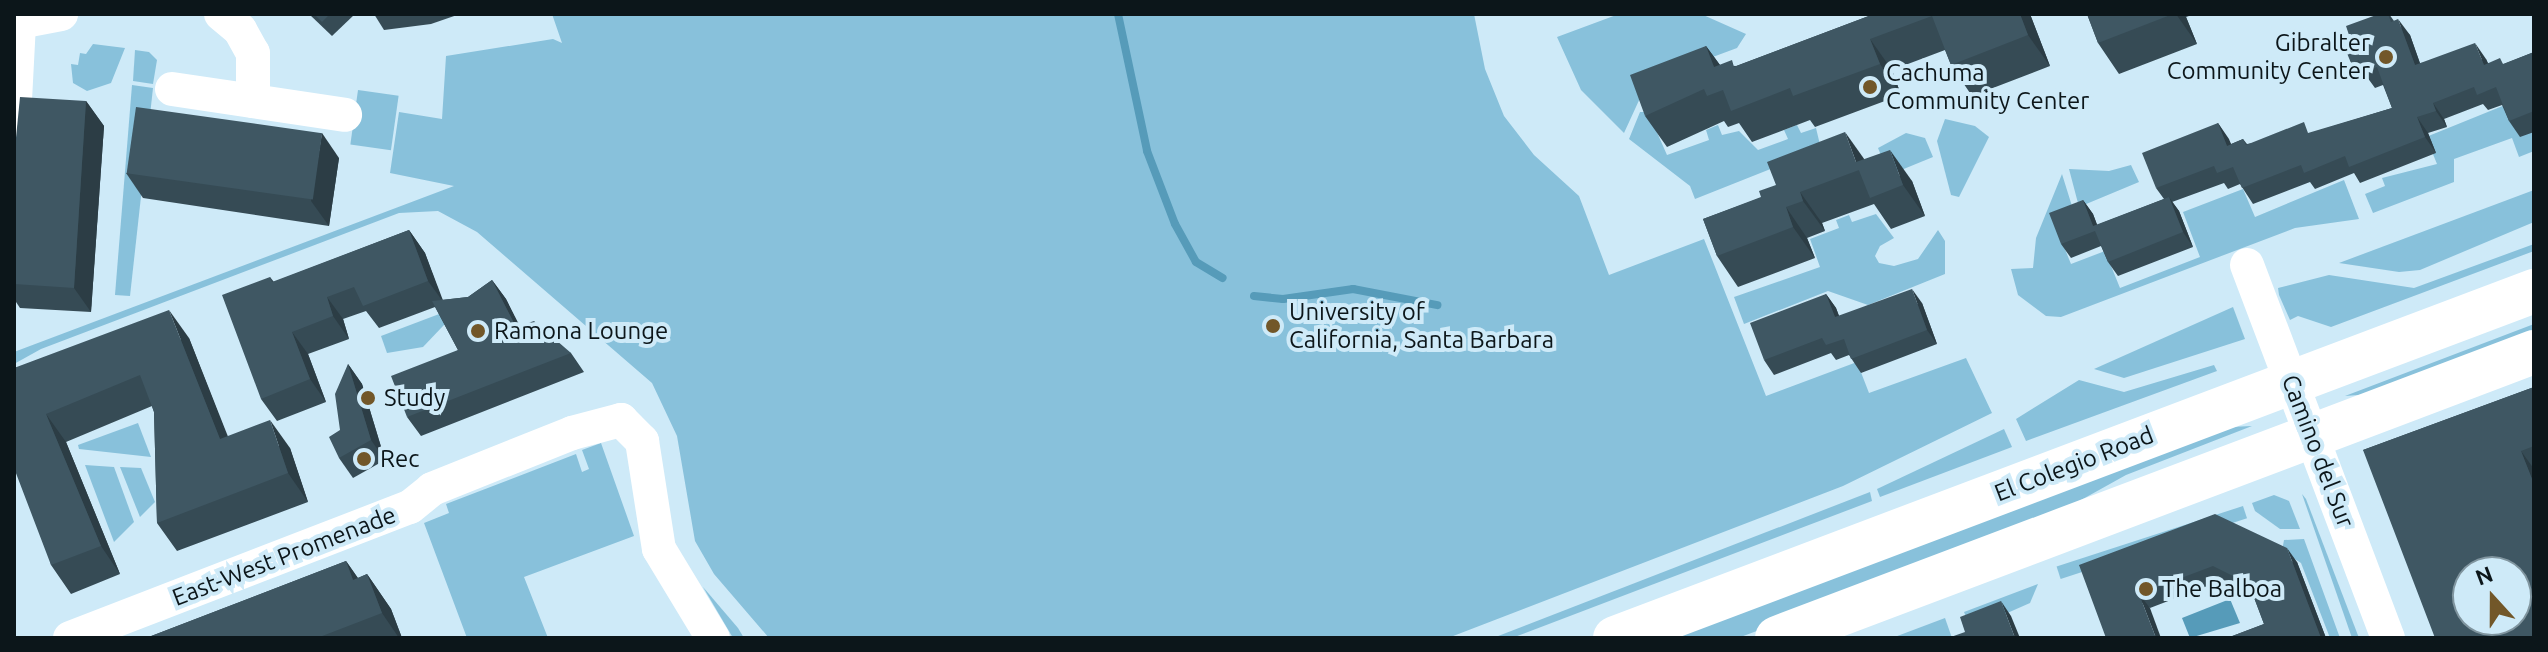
<!DOCTYPE html>
<html>
<head>
<meta charset="utf-8">
<style>
  body { margin:0 }
  #map { position:relative; width:2548px; height:652px; overflow:hidden; background:#ceeaf8; font-family:Ubuntu,sans-serif }
  div>[style] { position:absolute }
  .green>* { inset:0; background:#88c1db; transform-origin:0 0 }
  .water>* { inset:0; background:#569bb9 }
  .stream>* { height:8px; margin:-4px; padding:0 4px; transform-origin:4px; border-radius:4px; background:#569bb9 }
  .minor>* { height:34px; margin:-17px; padding:0 17px; transform-origin:17px; border-radius:17px; background:#fff }
  .secondary>* { height:44px; margin:-22px; padding:0 22px; transform-origin:22px; border-radius:22px; background:#fff }
  .wall>* { inset:0; background:#364b55 }
  .shaded-wall>* { inset:0; background:#2c3d45 }
  .building>* { inset:0; background:#3f5763; transform-origin:0 0 }
  .dots>* { width:22px; height:22px; translate:-50% -50%; box-sizing:border-box; border:4px solid #ceeaf8; border-radius:50% }
  span { translate:-50% -50%; white-space:nowrap; text-align:center; line-height:1.15; -webkit-text-stroke:8px #ceeaf8; paint-order:stroke }
  .poi-label { font-size:24px; color:#0c161a }
  .right { translate:-100% -50%; text-align:right }
  .left { translate:0 -50%; text-align:left }
  .street-label { font-size:24px; color:#0c161a }
  .frame { position:absolute; inset:0; border:16px solid #0c161a; pointer-events:none }
  .north { position:absolute; left:2452px; top:556px; width:80px; height:80px; box-sizing:border-box; background:#ceeaf8; border:2px solid #80959f; border-radius:50%; rotate:339deg; font-size:22px; font-weight:700; line-height:32px; text-align:center; color:#0c161a }
  .north::after { content:''; display:block; margin:auto; width:28px; height:36px; background:#725729; clip-path:polygon(50% 0,100% 100%,50% 72%,0 100%) }
</style>
</head>
<body>
<div id="map">
  <div class="green">
    <div style="clip-path:polygon(552px 14px,1474px 14px,1485px 69px,1504px 116px,1534px 155px,1579px 196px,1609px 275px,1704px 239px,1766px 396px,1857px 362px,1869px 393px,1966px 358px,1992px 413px,1843px 486px,1448px 638px,769px 638px,714px 574px,695px 541px,677px 436px,652px 383px,477px 232px,438px 211px,399px 213px,41px 349px,14px 364px,14px 352px,454px 186px,390px 173px,399px 112px,442px 119px,446px 56px,553px 39px,562px 43px)"></div>
    <div style="clip-path:polygon(1619px 14px,1701px 14px,1746px 34px,1737px 48px,1659px 77px,1641px 96px,1624px 133px,1581px 90px,1557px 37px)"></div>
    <div style="clip-path:polygon(93px 44px,125px 48px,111px 83px,87px 91px,73px 83px,71px 64px,78px 65px,80px 53px,86px 54px)"></div>
    <div style="clip-path:polygon(135px 50px,149px 52px,157px 60px,153px 84px,133px 81px)"></div>
    <div style="clip-path:polygon(132px 85px,153px 88px,130px 296px,115px 295px)"></div>
    <div style="left:358px;top:90px;width:41px;height:55px;rotate:8deg"></div>
    <div style="clip-path:polygon(2510px 103px,2534px 127px,2534px 151px,2519px 157px,2512px 138px,2454px 159px,2454px 182px,2373px 213px,2365px 194px,2385px 186px,2382px 178px,2437px 164px,2426px 137px)"></div>
    <div style="clip-path:polygon(1640px 112px,1648px 112px,1667px 155px,1709px 140px,1706px 130px,1718px 125px,1722px 135px,1739px 131px,1758px 150px,1788px 139px,1784px 130px,1797px 125px,1801px 133px,1816px 128px,1821px 149px,1695px 199px,1690px 186px,1629px 139px)"></div>
    <div style="clip-path:polygon(1945px 119px,1975px 126px,1989px 137px,1959px 197px,1951px 195px,1937px 141px)"></div>
    <div style="clip-path:polygon(1906px 133px,1925px 138px,1933px 157px,1889px 175px,1878px 148px)"></div>
    <div style="clip-path:polygon(2131px 165px,2139px 182px,2079px 207px,2069px 169px,2109px 171px)"></div>
    <div style="clip-path:polygon(2062px 174px,2076px 219px,2056px 227px,2071px 264px,2105px 251px,2120px 288px,2200px 257px,2183px 212px,2243px 189px,2255px 217px,2344px 180px,2359px 219px,2295px 228px,2061px 317px,2046px 316px,2018px 295px,2011px 269px,2033px 268px,2036px 238px)"></div>
    <div style="clip-path:polygon(2534px 190px,2534px 222px,2420px 270px,2399px 272px,2339px 263px)"></div>
    <div style="clip-path:polygon(1876px 214px,1894px 238px,1880px 246px,1875px 256px,1879px 263px,1894px 266px,1918px 259px,1938px 230px,1945px 241px,1945px 274px,1868px 305px,1828px 291px,1744px 324px,1734px 297px,1820px 267px,1810px 239px,1839px 228px,1836px 220px,1849px 215px,1852px 222px)"></div>
    <div style="clip-path:polygon(2534px 244px,2534px 251px,2331px 327px,2298px 316px,2290px 320px,2279px 295px,2278px 288px,2329px 275px,2414px 288px)"></div>
    <div style="clip-path:polygon(463px 305px,423px 347px,387px 353px,381px 336px)"></div>
    <div style="clip-path:polygon(2233px 307px,2245px 339px,2124px 378px,2094px 369px)"></div>
    <div style="clip-path:polygon(2534px 324px,2534px 336px,2371px 394px,2345px 396px)"></div>
    <div style="clip-path:polygon(2214px 365px,2217px 371px,2026px 441px,2016px 419px,2079px 380px,2124px 392px)"></div>
    <div style="clip-path:polygon(138px 423px,151px 457px,79px 449px,78px 445px)"></div>
    <div style="clip-path:polygon(2252px 426px,2126px 475px,2029px 529px,1738px 638px,1660px 638px,2230px 427px)"></div>
    <div style="clip-path:polygon(2004px 429px,2012px 447px,1880px 497px,1877px 489px)"></div>
    <div style="clip-path:polygon(601px 443px,634px 536px,524px 577px,548px 638px,467px 638px,424px 523px,449px 513px,446px 504px,576px 454px,582px 472px,589px 469px,582px 450px)"></div>
    <div style="clip-path:polygon(85px 465px,114px 467px,134px 522px,114px 542px)"></div>
    <div style="clip-path:polygon(120px 467px,141px 468px,155px 502px,140px 517px)"></div>
    <div style="clip-path:polygon(1870px 492px,1872px 501px,1512px 638px,1493px 638px)"></div>
    <div style="clip-path:polygon(2302px 494px,2306px 499px,2359px 638px,2352px 638px)"></div>
    <div style="clip-path:polygon(2274px 495px,2289px 501px,2300px 529px,2280px 529px,2255px 511px,2252px 503px)"></div>
    <div style="left:2243px;top:506px;width:13px;height:196px;rotate:72deg"></div>
    <div style="clip-path:polygon(2304px 539px,2340px 638px,2330px 638px,2301px 563px,2282px 551px,2284px 540px)"></div>
    <div style="clip-path:polygon(2038px 584px,2030px 603px,1971px 629px,1964px 612px)"></div>
    <div style="clip-path:polygon(703px 587px,738px 628px,744px 638px,733px 638px)"></div>
    <div style="clip-path:polygon(1945px 618px,1952px 638px,1892px 638px)"></div>
  </div>
  <div class="water">
    <div style="clip-path:polygon(2230px 599px,2240px 623px,2190px 638px,2182px 618px)"></div>
  </div>
  <div class="stream">
    <div style="left:1118px;top:14px;width:140px;rotate:78deg"></div>
    <div style="left:1147px;top:151px;width:78px;rotate:69deg"></div>
    <div style="left:1175px;top:224px;width:43px;rotate:61.1deg"></div>
    <div style="left:1196px;top:262px;width:31px;rotate:31deg"></div>
    <div style="left:1254px;top:296px;width:29px;rotate:6deg"></div>
    <div style="left:1283px;top:299px;width:71px;rotate:-8.1deg"></div>
    <div style="left:1353px;top:289px;width:86px;rotate:10.8deg"></div>
  </div>
  <div class="minor">
    <div style="left:221px;top:14px;width:25px;rotate:40deg"></div>
    <div style="left:240px;top:30px;width:26px;rotate:61deg"></div>
    <div style="left:253px;top:53px;width:48px;rotate:90deg"></div>
    <div style="left:14px;top:23px;width:48px;rotate:-10.8deg"></div>
    <div style="left:172px;top:89px;width:175px;rotate:8.5deg"></div>
    <div style="left:14px;top:119px;width:96px;rotate:-87deg"></div>
    <div style="left:2247px;top:265px;width:399px;rotate:69.3deg"></div>
    <div style="left:70px;top:638px;width:364px;rotate:-21.1deg"></div>
    <div style="left:410px;top:507px;width:28px;rotate:-39deg"></div>
    <div style="left:432px;top:489px;width:151px;rotate:-21.8deg"></div>
    <div style="left:572px;top:433px;width:51px;rotate:-14.9deg"></div>
    <div style="left:621px;top:420px;width:30px;rotate:45deg"></div>
    <div style="left:642px;top:441px;width:109px;rotate:81.1deg"></div>
    <div style="left:659px;top:549px;width:104px;rotate:58.8deg"></div>
  </div>
  <div class="secondary">
    <div style="left:1615px;top:638px;width:982px;rotate:-20.69deg"></div>
    <div style="left:1777px;top:638px;width:809px;rotate:-20.7deg"></div>
  </div>
  <div class="wall">
    <div style="clip-path:polygon(309px 14px,355px 14px,332px 36px)"></div>
    <div style="clip-path:polygon(374px 14px,460px 14px,431px 24px,384px 30px)"></div>
    <div style="clip-path:polygon(1874px 14px,2030px 14px,2050px 66px,1972px 96px,1951px 65px,1945px 50px,1892px 70px,1901px 95px,1815px 127px,1810px 120px,1752px 142px,1739px 123px,1728px 127px,1724px 121px,1667px 147px,1645px 116px,1706px 46px,1720px 65px,1736px 66px)"></div>
    <div style="clip-path:polygon(2087px 14px,2195px 14px,2186px 17px,2197px 44px,2119px 74px,2098px 43px)"></div>
    <div style="clip-path:polygon(2379px 14px,2389px 14px,2394px 21px,2410px 35px,2420px 63px,2486px 59px,2488px 63px,2504px 64px,2534px 52px,2534px 132px,2520px 137px,2509px 121px,2502px 105px,2488px 110px,2483px 104px,2444px 119px,2447px 127px,2428px 133px,2436px 153px,2360px 183px,2354px 173px,2315px 189px,2310px 182px,2253px 204px,2240px 184px,2228px 189px,2224px 183px,2172px 202px,2179px 211px,2193px 247px,2118px 276px,2108px 262px,2101px 246px,2071px 258px,2061px 244px,2083px 200px,2093px 214px,2097px 225px,2164px 199px,2156px 188px,2218px 123px,2231px 144px,2243px 139px,2247px 144px,2311px 133px,2392px 108px,2383px 85px,2375px 88px,2367px 77px,2362px 79px,2351px 63px,2350px 38px)"></div>
    <div style="clip-path:polygon(86px 101px,104px 126px,91px 312px,20px 308px,14px 299px,14px 158px)"></div>
    <div style="clip-path:polygon(339px 158px,329px 226px,143px 198px,126px 173px)"></div>
    <div style="clip-path:polygon(1864px 160px,1912px 181px,1925px 216px,1891px 229px,1874px 204px,1822px 223px,1825px 231px,1807px 238px,1815px 258px,1738px 287px,1717px 256px,1703px 219px)"></div>
    <div style="clip-path:polygon(409px 230px,425px 253px,442px 300px,468px 297px,492px 280px,506px 299px,519px 326px,571px 353px,584px 372px,421px 436px,407px 417px,458px 350px,435px 307px,379px 328px,366px 311px,343px 319px,349px 339px,308px 354px,326px 402px,277px 421px,261px 399px,270px 277px,274px 282px)"></div>
    <div style="clip-path:polygon(1826px 294px,1836px 308px,1839px 316px,1922px 303px,1937px 344px,1861px 373px,1849px 355px,1836px 360px,1831px 353px,1774px 375px,1764px 360px)"></div>
    <div style="clip-path:polygon(189px 338px,227px 436px,290px 448px,308px 502px,177px 551px,157px 523px,154px 412px,152px 406px,66px 442px,120px 574px,71px 594px,51px 565px,14px 368px)"></div>
    <div style="clip-path:polygon(348px 364px,362px 384px,385px 460px,353px 478px,339px 458px,340px 430px)"></div>
    <div style="clip-path:polygon(2534px 387px,2534px 638px,2363px 450px)"></div>
    <div style="clip-path:polygon(346px 561px,358px 578px,367px 574px,391px 609px,402px 638px,146px 638px)"></div>
    <div style="clip-path:polygon(2297px 562px,2326px 638px,2227px 638px,2264px 624px,2253px 595px,2223px 580px,2150px 608px,2079px 565px)"></div>
  </div>
  <div class="shaded-wall">
    <div style="clip-path:polygon(2020px 14px,2030px 14px,2050px 66px,2028px 35px)"></div>
    <div style="clip-path:polygon(2176px 14px,2184px 14px,2186px 17px,2197px 44px)"></div>
    <div style="clip-path:polygon(2398px 19px,2410px 35px,2426px 81px,2415px 65px)"></div>
    <div style="clip-path:polygon(1870px 39px,1892px 70px,1901px 95px,1880px 64px)"></div>
    <div style="clip-path:polygon(2475px 43px,2486px 59px,2495px 81px,2484px 65px)"></div>
    <div style="clip-path:polygon(1706px 46px,1728px 76px,1714px 67px)"></div>
    <div style="clip-path:polygon(86px 101px,104px 126px,91px 312px,74px 288px)"></div>
    <div style="clip-path:polygon(2433px 103px,2444px 119px,2447px 127px,2436px 111px)"></div>
    <div style="clip-path:polygon(2417px 117px,2428px 133px,2436px 153px,2425px 137px)"></div>
    <div style="clip-path:polygon(2218px 123px,2229px 139px,2238px 162px,2227px 146px)"></div>
    <div style="clip-path:polygon(1845px 132px,1867px 163px,1856px 162px)"></div>
    <div style="clip-path:polygon(322px 133px,339px 158px,329px 226px,311px 201px)"></div>
    <div style="clip-path:polygon(1890px 150px,1912px 181px,1925px 216px,1903px 185px)"></div>
    <div style="clip-path:polygon(1800px 192px,1822px 223px,1825px 231px,1803px 201px)"></div>
    <div style="clip-path:polygon(2169px 197px,2179px 211px,2193px 247px,2183px 232px)"></div>
    <div style="clip-path:polygon(2083px 200px,2093px 214px,2103px 240px,2093px 226px)"></div>
    <div style="clip-path:polygon(1786px 207px,1807px 238px,1815px 258px,1793px 227px)"></div>
    <div style="clip-path:polygon(409px 230px,425px 253px,444px 303px,428px 281px)"></div>
    <div style="clip-path:polygon(492px 280px,506px 299px,530px 346px,516px 327px)"></div>
    <div style="clip-path:polygon(1912px 289px,1922px 303px,1937px 344px,1927px 330px)"></div>
    <div style="clip-path:polygon(1826px 294px,1836px 308px,1845px 332px,1835px 317px)"></div>
    <div style="clip-path:polygon(327px 297px,343px 319px,349px 339px,333px 316px)"></div>
    <div style="clip-path:polygon(169px 310px,189px 338px,240px 467px,220px 439px)"></div>
    <div style="clip-path:polygon(292px 332px,308px 354px,326px 402px,310px 379px)"></div>
    <div style="clip-path:polygon(348px 364px,362px 384px,385px 460px,371px 440px)"></div>
    <div style="clip-path:polygon(46px 414px,66px 442px,120px 574px,101px 546px)"></div>
    <div style="clip-path:polygon(270px 420px,290px 448px,308px 502px,288px 473px)"></div>
    <div style="clip-path:polygon(2521px 451px,2534px 469px,2534px 484px)"></div>
    <div style="clip-path:polygon(2287px 548px,2297px 562px,2326px 638px,2321px 638px)"></div>
    <div style="clip-path:polygon(346px 561px,370px 596px,353px 580px)"></div>
    <div style="clip-path:polygon(367px 574px,391px 609px,402px 638px,399px 638px,382px 613px)"></div>
    <div style="clip-path:polygon(2139px 594px,2150px 608px,2161px 638px,2156px 638px)"></div>
    <div style="clip-path:polygon(2001px 601px,2011px 616px,2020px 638px,2015px 638px)"></div>
  </div>
  <div class="building">
    <div style="clip-path:polygon(314px 14px,330px 14px,322px 22px)"></div>
    <div style="clip-path:polygon(1874px 14px,2020px 14px,2028px 35px,1951px 65px,1932px 16px,1870px 39px,1880px 64px,1793px 96px,1790px 88px,1731px 111px,1723px 90px,1707px 96px,1704px 89px,1645px 116px,1630px 75px,1706px 46px,1714px 67px,1732px 60px,1734px 67px)"></div>
    <div style="clip-path:polygon(2087px 14px,2173px 14px,2098px 43px)"></div>
    <div style="clip-path:polygon(2379px 14px,2388px 14px,2391px 22px,2398px 19px,2415px 65px,2475px 43px,2484px 65px,2500px 58px,2503px 64px,2534px 52px,2534px 111px,2509px 121px,2496px 87px,2477px 95px,2474px 87px,2433px 103px,2436px 111px,2417px 117px,2425px 137px,2349px 167px,2345px 156px,2304px 173px,2301px 165px,2242px 188px,2233px 167px,2217px 173px,2214px 166px,2156px 188px,2142px 153px,2218px 123px,2227px 146px,2243px 139px,2246px 145px,2304px 122px,2308px 133px,2392px 108px,2377px 67px,2364px 72px,2359px 60px,2351px 63px,2342px 41px,2350px 38px,2346px 26px)"></div>
    <div style="clip-path:polygon(20px 97px,86px 101px,74px 288px,14px 284px,14px 158px)"></div>
    <div style="left:136px;top:107px;width:188px;height:67px;rotate:8deg"></div>
    <div style="clip-path:polygon(1845px 132px,1856px 162px,1890px 150px,1903px 185px,1870px 198px,1856px 163px,1859px 170px,1800px 192px,1803px 201px,1786px 207px,1793px 227px,1717px 256px,1703px 219px,1761px 197px,1759px 191px,1776px 185px,1767px 162px)"></div>
    <div style="clip-path:polygon(2169px 197px,2183px 232px,2108px 262px,2095px 231px,2061px 244px,2049px 213px,2083px 200px,2093px 226px)"></div>
    <div style="clip-path:polygon(409px 230px,428px 281px,363px 306px,354px 287px,327px 297px,333px 316px,292px 332px,310px 379px,261px 399px,222px 295px,270px 277px,272px 282px)"></div>
    <div style="clip-path:polygon(492px 280px,516px 327px,534px 321px,571px 353px,407px 417px,391px 376px,458px 350px,432px 301px,468px 297px)"></div>
    <div style="clip-path:polygon(1912px 289px,1927px 330px,1851px 359px,1844px 339px,1826px 345px,1822px 338px,1764px 360px,1750px 323px,1826px 294px,1835px 317px)"></div>
    <div style="clip-path:polygon(169px 310px,220px 439px,270px 420px,288px 473px,157px 523px,154px 412px,140px 375px,46px 414px,101px 546px,51px 565px,14px 468px,14px 368px)"></div>
    <div style="clip-path:polygon(348px 364px,371px 440px,339px 458px,329px 437px,340px 430px,335px 394px)"></div>
    <div style="clip-path:polygon(evenodd,2534px 387px,2534px 446px,2521px 451px,2534px 484px,2534px 638px,2435px 638px,2363px 450px,2534px 387px,2468px 572px,2516px 572px,2516px 620px,2468px 620px,2468px 572px)"></div>
    <div style="clip-path:polygon(2215px 514px,2287px 548px,2321px 638px,2227px 638px,2264px 624px,2249px 584px,2213px 566px,2139px 594px,2156px 638px,2106px 638px,2079px 565px)"></div>
    <div style="clip-path:polygon(346px 561px,353px 580px,367px 574px,382px 613px,317px 638px,146px 638px)"></div>
    <div style="clip-path:polygon(2001px 601px,2015px 638px,1948px 638px,1965px 632px,1960px 617px)"></div>
  </div>
  <div class="dots">
    <div style="left:2386px;top:57px;background:#725729"></div>
    <div style="left:1870px;top:87px;background:#725729"></div>
    <div style="left:1273px;top:326px;background:#725729"></div>
    <div style="left:478px;top:331px;background:#725729"></div>
    <div style="left:368px;top:398px;background:#725729"></div>
    <div style="left:364px;top:459px;background:#725729"></div>
    <div style="left:2146px;top:589px;background:#725729"></div>
  </div>
  <div class="poi-label">
    <span class="right" style="left:2370px;top:57px">Gibralter<br>Community Center</span>
    <span class="left" style="left:1886px;top:87px">Cachuma<br>Community Center</span>
    <span class="left" style="left:1289px;top:326px">University of<br>California, Santa Barbara</span>
    <span class="left" style="left:494px;top:331px">Ramona Lounge</span>
    <span class="left" style="left:384px;top:398px">Study</span>
    <span class="left" style="left:380px;top:459px">Rec</span>
    <span class="left" style="left:2162px;top:589px">The Balboa</span>
  </div>
  <div class="street-label">
    <span style="left:2318px;top:451px;rotate:69deg">Camino del Sur</span>
    <span style="left:2074px;top:464px;rotate:-21deg">El Colegio Road</span>
    <span style="left:284px;top:556px;rotate:-21deg">East-West Promenade</span>
  </div>
  <div class="frame"></div>
  <div class="north">N</div>
</div>
</body>
</html>
